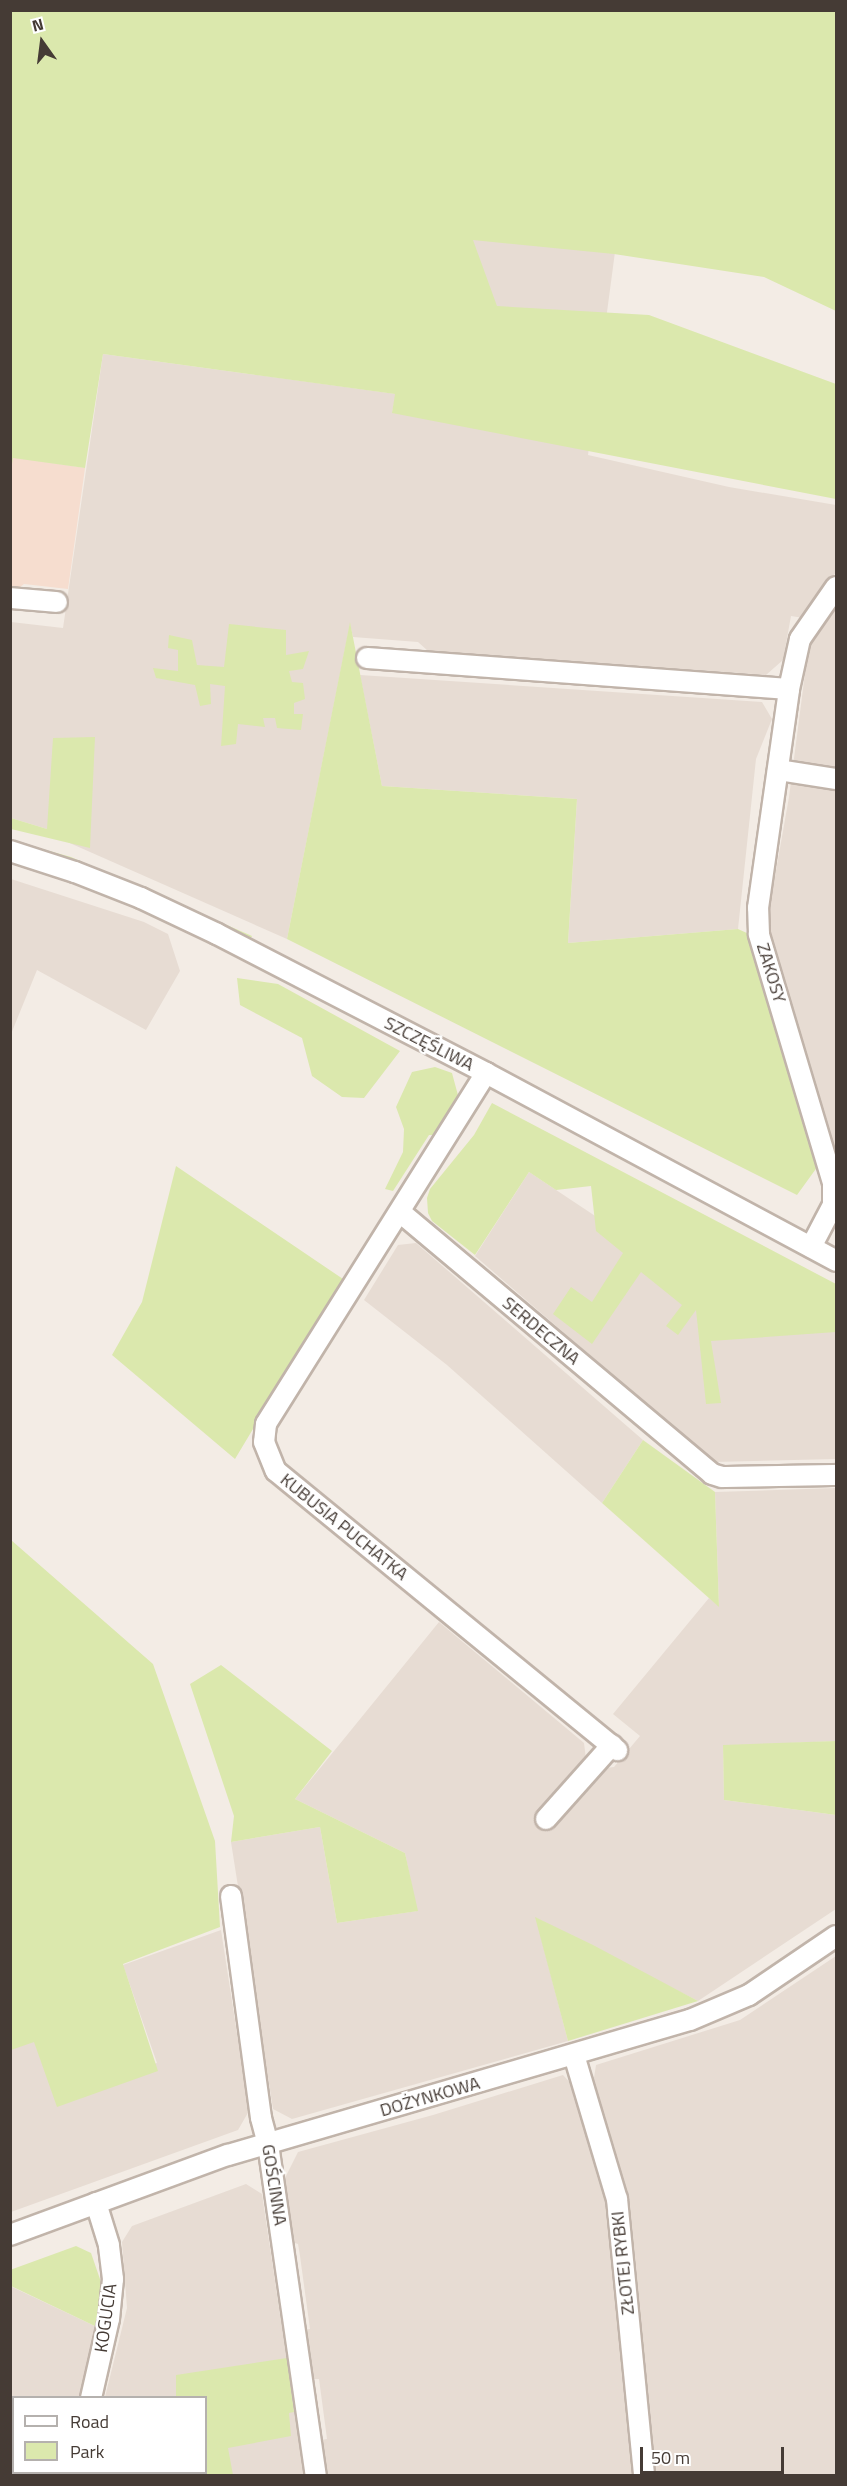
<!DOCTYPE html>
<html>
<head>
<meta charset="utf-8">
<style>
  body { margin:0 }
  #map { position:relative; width:847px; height:2486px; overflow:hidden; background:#f3ece5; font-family:"Titillium Web",sans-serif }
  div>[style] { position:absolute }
  .residential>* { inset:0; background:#e7dcd3 }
  .commercial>* { inset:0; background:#f6ddcf }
  .green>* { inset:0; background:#dbe8ad }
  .roads { filter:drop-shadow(2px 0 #c1b4aa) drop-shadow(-2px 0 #c1b4aa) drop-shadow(0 2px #c1b4aa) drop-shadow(0 -2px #c1b4aa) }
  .minor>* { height:20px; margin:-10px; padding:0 10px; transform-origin:10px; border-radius:10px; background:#fff }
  span { translate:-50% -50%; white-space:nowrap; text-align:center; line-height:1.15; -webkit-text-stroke:5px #fff; paint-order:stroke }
  .street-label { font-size:18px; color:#453b35 }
  .frame { position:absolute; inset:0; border:12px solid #453b35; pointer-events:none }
  .legend { position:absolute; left:12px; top:2396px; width:195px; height:78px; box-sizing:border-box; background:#fff; border:2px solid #b5b1ae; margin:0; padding:8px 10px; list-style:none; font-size:18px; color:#453b35 }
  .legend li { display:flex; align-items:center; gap:12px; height:30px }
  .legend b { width:30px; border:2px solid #b5b1ae }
  .north { position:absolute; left:12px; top:12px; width:60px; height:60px; -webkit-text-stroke:4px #fff; paint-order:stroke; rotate:346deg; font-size:16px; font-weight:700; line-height:24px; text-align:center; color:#453b35 }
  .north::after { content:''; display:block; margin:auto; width:21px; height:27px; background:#453b35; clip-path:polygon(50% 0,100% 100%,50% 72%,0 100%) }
  .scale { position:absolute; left:640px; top:2447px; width:144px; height:27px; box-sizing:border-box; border:3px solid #453b35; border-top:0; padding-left:8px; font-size:18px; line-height:21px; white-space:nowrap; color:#453b35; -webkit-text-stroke:4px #fff; paint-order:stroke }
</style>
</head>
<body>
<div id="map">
  <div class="residential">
    <div style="clip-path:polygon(456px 237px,615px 252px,588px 455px,729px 487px,836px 505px,836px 572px,804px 618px,791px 616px,783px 660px,766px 675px,428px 651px,418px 642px,353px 637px,350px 624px,287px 939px,47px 833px,47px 829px,11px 818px,11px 622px,63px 628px,103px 354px,396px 394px,392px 413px)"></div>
    <div style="clip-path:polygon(836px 598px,836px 1164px,766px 927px,789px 797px,810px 635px)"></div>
    <div style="clip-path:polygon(360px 675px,762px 702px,772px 719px,756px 759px,738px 929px,568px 943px,577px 799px,382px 786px)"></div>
    <div style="clip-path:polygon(11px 879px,144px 922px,168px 934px,180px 971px,146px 1030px,37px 970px,11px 1034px)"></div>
    <div style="clip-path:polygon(529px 1172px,699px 1285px,836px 1332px,836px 1459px,714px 1462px,475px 1256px)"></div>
    <div style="clip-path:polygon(416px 1243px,643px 1440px,602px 1503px,447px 1365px,364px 1300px,398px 1245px)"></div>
    <div style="clip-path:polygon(836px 1488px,836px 1741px,723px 1746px,724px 1800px,836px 1815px,836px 1909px,698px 2001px,536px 1918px,568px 2041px,292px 2119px,273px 2109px,231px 1842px,320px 1827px,337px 1923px,417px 1911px,405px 1853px,295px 1799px,439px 1622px,584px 1743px,586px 1759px,537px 1816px,539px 1829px,549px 1826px,598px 1769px,614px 1767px,640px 1736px,613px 1714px,709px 1598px,719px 1606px,715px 1492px)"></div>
    <div style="clip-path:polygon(221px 1930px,249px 2111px,238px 2130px,11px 2212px,11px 2005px,146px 2065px,157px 2063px,123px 1965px)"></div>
    <div style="clip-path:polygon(836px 1956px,836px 2475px,652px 2475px,622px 2177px,593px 2084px,596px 2065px,740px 2020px)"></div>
    <div style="clip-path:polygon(563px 2075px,576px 2089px,605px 2184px,636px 2475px,326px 2475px,321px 2440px,327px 2439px,319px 2379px,312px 2379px,304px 2330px,310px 2329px,300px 2256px,298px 2244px,292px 2242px,283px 2182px,298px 2152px,433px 2115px)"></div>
    <div style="clip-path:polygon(246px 2184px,262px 2194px,304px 2475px,86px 2476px,86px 2472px,206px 2472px,206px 2398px,105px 2397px,127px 2308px,122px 2242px,132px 2226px)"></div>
    <div style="clip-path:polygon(10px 2286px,99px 2328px,81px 2397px,14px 2398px,14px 2472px,62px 2473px,62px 2475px,11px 2475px)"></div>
  </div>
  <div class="commercial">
    <div style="clip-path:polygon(13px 457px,85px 468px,68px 589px,24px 584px,11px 594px,10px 470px)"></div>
  </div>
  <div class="green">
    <div style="clip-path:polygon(11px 10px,836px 11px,836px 311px,764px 277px,614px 254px,473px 240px,497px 306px,649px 315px,836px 384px,836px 499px,392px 413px,395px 394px,103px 354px,85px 468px,13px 458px,11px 470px)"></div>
    <div style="clip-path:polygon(350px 622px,382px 786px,577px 799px,568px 943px,738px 929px,749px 934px,818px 1166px,797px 1195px,287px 939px)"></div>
    <div style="clip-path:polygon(229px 624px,286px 630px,286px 655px,309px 651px,303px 669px,289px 671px,292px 682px,303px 683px,305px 699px,294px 703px,294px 714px,303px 714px,301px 730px,277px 728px,275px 718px,263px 718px,265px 727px,238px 724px,236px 744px,221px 746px,225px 686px,210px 684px,211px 704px,200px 706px,195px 685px,156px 678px,153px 668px,178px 671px,178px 650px,168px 648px,169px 635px,192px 640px,197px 665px,224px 667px)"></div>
    <div style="clip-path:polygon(95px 737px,90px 848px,11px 829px,11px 818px,47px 829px,53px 738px)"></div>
    <div style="clip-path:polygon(10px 840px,71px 857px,252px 936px,250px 940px,193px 912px,69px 861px,11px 844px)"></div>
    <div style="clip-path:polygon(237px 978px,278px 984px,400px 1051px,364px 1098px,342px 1097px,312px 1076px,302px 1038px,240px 1005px)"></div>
    <div style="clip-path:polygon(435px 1067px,452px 1073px,459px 1099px,438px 1135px,429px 1135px,393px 1191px,385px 1189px,403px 1152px,404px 1129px,396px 1107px,412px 1072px)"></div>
    <div style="clip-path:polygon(492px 1103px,836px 1284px,836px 1332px,711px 1341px,721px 1403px,706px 1404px,696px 1310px,678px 1335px,666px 1326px,682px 1305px,641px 1272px,592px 1344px,553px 1314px,571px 1287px,592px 1302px,623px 1253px,596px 1231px,591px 1186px,556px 1190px,529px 1172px,475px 1255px,432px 1221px,428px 1213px,427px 1198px,430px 1189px,474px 1135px)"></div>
    <div style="clip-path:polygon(176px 1166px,343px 1279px,235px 1459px,112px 1355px,142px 1302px)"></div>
    <div style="clip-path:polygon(643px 1440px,715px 1492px,719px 1607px,602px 1503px)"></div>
    <div style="clip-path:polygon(11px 1540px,153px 1664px,215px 1841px,220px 1927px,123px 1964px,158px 2071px,57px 2107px,34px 2042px,11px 2050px)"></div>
    <div style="clip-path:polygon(221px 1665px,332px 1751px,295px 1799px,405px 1853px,418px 1911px,337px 1923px,320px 1827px,231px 1842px,234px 1816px,190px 1684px)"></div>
    <div style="clip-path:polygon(836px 1741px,836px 1815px,724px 1800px,723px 1745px)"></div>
    <div style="clip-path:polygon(535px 1917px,593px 1945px,698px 2001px,568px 2041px)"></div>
    <div style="clip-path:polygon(76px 2246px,91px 2253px,101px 2282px,99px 2328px,11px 2286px,10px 2270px)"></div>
    <div style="clip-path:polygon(287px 2358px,294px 2412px,289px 2413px,291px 2436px,228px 2448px,233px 2475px,163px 2475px,163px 2473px,206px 2472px,206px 2398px,176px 2397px,176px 2375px)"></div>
  </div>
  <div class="roads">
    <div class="minor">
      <div style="left:10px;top:598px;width:47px;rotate:4.9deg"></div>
      <div style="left:367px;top:658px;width:423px;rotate:4.2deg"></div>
      <div style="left:778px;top:770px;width:59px;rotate:8.8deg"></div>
      <div style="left:10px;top:851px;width:68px;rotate:17.9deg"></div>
      <div style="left:75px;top:872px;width:71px;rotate:21.5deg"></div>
      <div style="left:141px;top:898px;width:84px;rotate:25.3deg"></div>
      <div style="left:217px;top:934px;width:303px;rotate:27.3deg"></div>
      <div style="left:486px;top:1073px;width:397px;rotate:28.2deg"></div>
      <div style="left:486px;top:1073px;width:414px;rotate:122.1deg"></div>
      <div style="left:266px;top:1424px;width:18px;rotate:96deg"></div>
      <div style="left:264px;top:1442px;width:31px;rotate:68deg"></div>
      <div style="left:276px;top:1471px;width:441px;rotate:39.3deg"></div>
      <div style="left:400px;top:1212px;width:407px;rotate:40deg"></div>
      <div style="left:712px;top:1474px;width:10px;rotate:17deg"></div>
      <div style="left:722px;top:1477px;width:114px;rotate:-1deg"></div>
      <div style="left:811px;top:1247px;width:47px;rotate:-62.4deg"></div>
      <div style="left:833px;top:1205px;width:22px;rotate:-90deg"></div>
      <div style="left:833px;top:1183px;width:260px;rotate:-106.6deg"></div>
      <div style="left:759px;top:934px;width:26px;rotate:-92deg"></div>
      <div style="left:758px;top:908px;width:221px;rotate:-81.9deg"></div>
      <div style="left:789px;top:689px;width:51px;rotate:-77.6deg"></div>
      <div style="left:800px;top:639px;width:63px;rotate:-55.3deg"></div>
      <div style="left:546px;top:1819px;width:99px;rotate:-48.3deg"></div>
      <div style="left:231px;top:1896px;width:224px;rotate:82.3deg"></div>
      <div style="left:261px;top:2118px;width:27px;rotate:75deg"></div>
      <div style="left:268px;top:2144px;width:335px;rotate:81.8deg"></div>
      <div style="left:574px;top:2055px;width:150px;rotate:73.4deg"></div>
      <div style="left:617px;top:2199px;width:278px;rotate:84.4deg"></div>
      <div style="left:10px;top:2235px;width:232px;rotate:-20.2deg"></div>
      <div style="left:228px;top:2155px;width:481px;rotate:-16.3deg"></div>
      <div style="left:690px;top:2020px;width:64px;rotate:-23deg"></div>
      <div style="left:749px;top:1995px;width:105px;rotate:-34.1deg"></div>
      <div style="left:91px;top:2398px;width:81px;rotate:-77.2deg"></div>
      <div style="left:109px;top:2319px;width:40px;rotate:-84.3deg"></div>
      <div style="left:113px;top:2279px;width:34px;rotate:-97deg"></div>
      <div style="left:109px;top:2245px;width:44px;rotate:-107.2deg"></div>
      <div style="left:72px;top:2476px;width:4px;rotate:-90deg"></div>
    </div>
  </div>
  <div class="street-label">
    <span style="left:771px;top:973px;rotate:73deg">ZAKOSY</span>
    <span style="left:429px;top:1044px;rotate:27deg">SZCZĘŚLIWA</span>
    <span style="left:541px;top:1331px;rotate:40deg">SERDECZNA</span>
    <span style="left:344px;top:1527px;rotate:39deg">KUBUSIA PUCHATKA</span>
    <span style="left:430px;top:2097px;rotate:-16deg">DOŻYNKOWA</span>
    <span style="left:274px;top:2185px;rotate:81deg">GOŚCINNA</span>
    <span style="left:623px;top:2263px;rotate:-96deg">ZŁOTEJ RYBKI</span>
    <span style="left:106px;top:2318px;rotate:-82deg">KOGUCIA</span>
  </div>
  <div class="frame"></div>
  <ul class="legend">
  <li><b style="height:8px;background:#fff"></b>Road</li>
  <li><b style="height:16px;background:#dbe8ad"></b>Park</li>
  </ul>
  <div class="north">N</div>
  <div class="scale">50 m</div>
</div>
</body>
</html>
